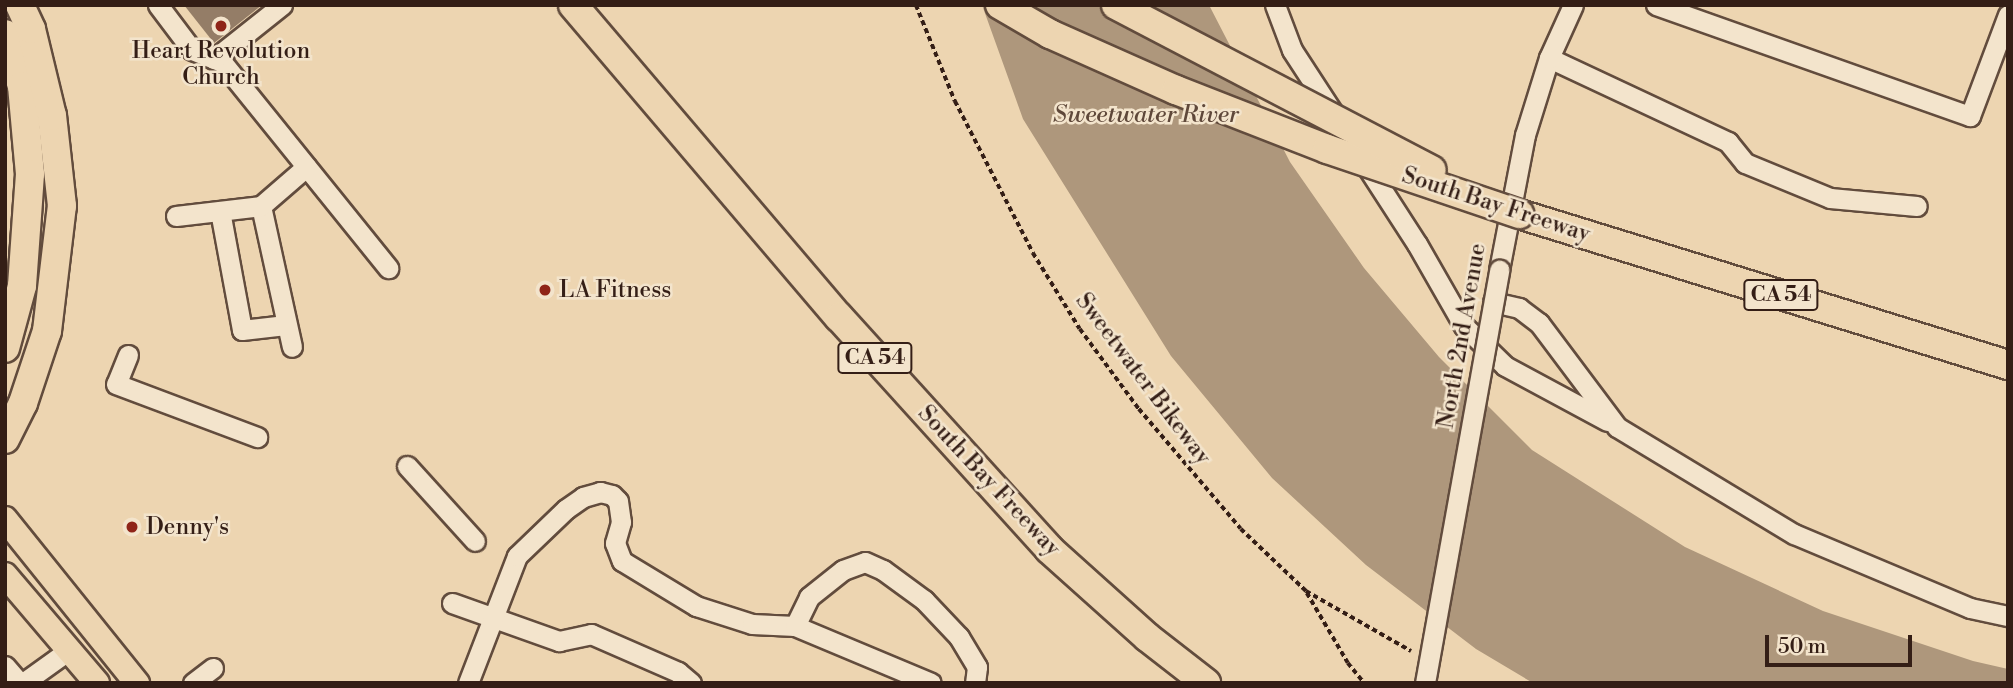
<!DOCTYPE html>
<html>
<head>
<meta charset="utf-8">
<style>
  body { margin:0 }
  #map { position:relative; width:2013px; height:688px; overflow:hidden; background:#edd5b1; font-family:"Libre Bodoni",serif }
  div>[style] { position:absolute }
  .water>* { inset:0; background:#ae977c }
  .building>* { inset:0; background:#947d67 }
  .path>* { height:3.5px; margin-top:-1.75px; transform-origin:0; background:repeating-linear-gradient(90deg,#341e16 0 5px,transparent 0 8.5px) }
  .roads { filter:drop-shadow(2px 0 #624c3d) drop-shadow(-2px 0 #624c3d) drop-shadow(0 2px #624c3d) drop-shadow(0 -2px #624c3d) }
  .minor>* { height:19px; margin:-9.5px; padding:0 9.5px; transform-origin:9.5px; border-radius:9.5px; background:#f3e4cc }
  .major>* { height:24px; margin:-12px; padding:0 12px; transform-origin:12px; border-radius:12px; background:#edd5b1 }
  .highway>* { height:28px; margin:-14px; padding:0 14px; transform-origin:14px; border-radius:14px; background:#edd5b1 }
  .bridges { filter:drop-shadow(2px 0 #624c3d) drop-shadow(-2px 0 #624c3d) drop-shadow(0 2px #624c3d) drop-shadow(0 -2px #624c3d) }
  .minor-bridge>* { height:19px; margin:-9.5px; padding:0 9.5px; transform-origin:9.5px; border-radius:9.5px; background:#f3e4cc }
  .highway-bridge>* { height:28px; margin:-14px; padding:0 14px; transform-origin:14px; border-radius:14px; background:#edd5b1 }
  .dots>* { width:19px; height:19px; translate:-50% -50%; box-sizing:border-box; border:4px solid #f3e4cc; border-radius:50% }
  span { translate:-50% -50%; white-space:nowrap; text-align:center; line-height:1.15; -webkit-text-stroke:5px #f3e4cc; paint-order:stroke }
  .shield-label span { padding:2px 5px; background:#f3e4cc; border:2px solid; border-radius:5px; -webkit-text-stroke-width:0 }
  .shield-label { font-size:21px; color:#341e16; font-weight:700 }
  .poi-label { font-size:23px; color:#341e16 }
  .left { translate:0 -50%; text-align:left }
  .street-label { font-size:23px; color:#341e16 }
  .water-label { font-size:24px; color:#5f483a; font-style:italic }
  .frame { position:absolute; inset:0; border:7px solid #341e16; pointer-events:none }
  .scale { position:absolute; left:1765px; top:635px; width:147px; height:32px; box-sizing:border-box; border:4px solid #341e16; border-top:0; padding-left:9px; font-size:21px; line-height:24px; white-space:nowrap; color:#341e16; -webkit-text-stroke:5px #f3e4cc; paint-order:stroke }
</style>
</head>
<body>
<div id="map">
  <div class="water">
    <div style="clip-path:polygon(982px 5px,1209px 5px,1290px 162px,1364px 268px,1439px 357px,1532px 450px,1685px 547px,1823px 611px,1973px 661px,2008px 669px,2008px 683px,1533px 683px,1476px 649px,1366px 565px,1272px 478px,1171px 356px,1023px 119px)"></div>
  </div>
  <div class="building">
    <div style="clip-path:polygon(184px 5px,262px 5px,214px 43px)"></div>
  </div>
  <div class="path">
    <div style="left:916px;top:5px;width:104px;rotate:67.9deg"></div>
    <div style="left:955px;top:101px;width:171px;rotate:62.8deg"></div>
    <div style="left:1033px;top:253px;width:89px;rotate:58.3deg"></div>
    <div style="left:1080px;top:329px;width:99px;rotate:53.6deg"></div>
    <div style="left:1139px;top:409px;width:157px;rotate:49.6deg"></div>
    <div style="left:1241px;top:529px;width:90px;rotate:43.6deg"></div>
    <div style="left:1306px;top:591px;width:121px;rotate:29.7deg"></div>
    <div style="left:1307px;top:593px;width:81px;rotate:59.6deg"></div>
    <div style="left:1348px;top:663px;width:26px;rotate:51deg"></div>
  </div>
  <div class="roads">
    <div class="minor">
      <div style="left:158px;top:5px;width:56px;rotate:52.9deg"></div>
      <div style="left:192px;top:50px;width:32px;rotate:22deg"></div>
      <div style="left:222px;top:62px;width:265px;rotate:51.1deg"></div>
      <div style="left:1275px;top:5px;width:48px;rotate:69.3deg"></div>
      <div style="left:1292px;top:50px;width:82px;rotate:56.9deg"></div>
      <div style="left:1656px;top:5px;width:333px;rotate:19.5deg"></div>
      <div style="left:1970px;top:116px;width:108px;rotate:-69.4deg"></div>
      <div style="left:1549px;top:58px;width:198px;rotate:25.1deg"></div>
      <div style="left:1728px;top:142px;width:27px;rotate:51deg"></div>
      <div style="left:1745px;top:163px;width:92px;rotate:22.4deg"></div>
      <div style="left:1830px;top:198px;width:87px;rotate:5.3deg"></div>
      <div style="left:214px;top:59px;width:87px;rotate:-38.5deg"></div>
      <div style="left:1362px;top:159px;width:101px;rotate:57.1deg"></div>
      <div style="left:1417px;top:244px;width:95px;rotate:60.2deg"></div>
      <div style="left:1464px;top:326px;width:57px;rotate:44.3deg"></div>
      <div style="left:1505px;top:366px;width:116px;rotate:28.3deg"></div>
      <div style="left:261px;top:206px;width:144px;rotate:77.6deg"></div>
      <div style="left:220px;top:211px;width:121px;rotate:79.5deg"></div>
      <div style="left:242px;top:330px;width:44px;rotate:-6.5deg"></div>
      <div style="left:176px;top:216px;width:86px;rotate:-6.7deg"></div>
      <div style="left:261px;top:206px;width:60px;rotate:-40.9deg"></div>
      <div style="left:1499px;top:270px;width:137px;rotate:-79.1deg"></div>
      <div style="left:1525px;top:135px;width:81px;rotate:-72.7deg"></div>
      <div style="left:1549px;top:58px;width:58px;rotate:-65.6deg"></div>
      <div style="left:1493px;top:302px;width:27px;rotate:13deg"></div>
      <div style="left:1519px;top:308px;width:25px;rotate:37deg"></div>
      <div style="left:1539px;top:323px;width:130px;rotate:53.1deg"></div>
      <div style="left:1617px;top:427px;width:207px;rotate:31.2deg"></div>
      <div style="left:1794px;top:534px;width:191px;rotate:22.8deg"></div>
      <div style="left:1970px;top:608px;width:39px;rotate:12deg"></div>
      <div style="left:128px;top:355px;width:31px;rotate:112deg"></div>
      <div style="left:116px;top:384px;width:151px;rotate:20.6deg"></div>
      <div style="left:407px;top:466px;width:101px;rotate:47.8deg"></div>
      <div style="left:452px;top:603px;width:114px;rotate:19.6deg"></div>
      <div style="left:559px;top:641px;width:33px;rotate:-12deg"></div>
      <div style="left:591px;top:634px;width:95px;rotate:23.6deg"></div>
      <div style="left:678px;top:672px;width:17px;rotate:40deg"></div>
      <div style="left:795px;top:626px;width:32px;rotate:-64deg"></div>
      <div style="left:809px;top:597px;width:43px;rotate:-38.5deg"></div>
      <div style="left:843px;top:570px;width:23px;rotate:-20deg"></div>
      <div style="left:865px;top:562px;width:20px;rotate:24deg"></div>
      <div style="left:883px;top:570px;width:51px;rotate:36.2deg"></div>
      <div style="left:924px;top:600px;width:51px;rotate:46.6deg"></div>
      <div style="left:959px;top:637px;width:35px;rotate:59deg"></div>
      <div style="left:977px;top:667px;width:16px;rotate:97deg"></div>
      <div style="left:5px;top:666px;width:23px;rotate:49deg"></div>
      <div style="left:23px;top:683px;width:57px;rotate:-35.7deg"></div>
      <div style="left:193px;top:683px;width:25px;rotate:-37deg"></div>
      <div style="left:468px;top:683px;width:136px;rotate:-68.9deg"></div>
      <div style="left:517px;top:556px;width:68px;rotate:-43.8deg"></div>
      <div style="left:566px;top:509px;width:21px;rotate:-35deg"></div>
      <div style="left:583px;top:497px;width:18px;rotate:-16deg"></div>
      <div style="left:600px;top:492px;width:12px;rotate:14deg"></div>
      <div style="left:612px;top:495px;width:8px;rotate:45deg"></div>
      <div style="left:618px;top:501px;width:21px;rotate:82deg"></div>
      <div style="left:621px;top:522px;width:22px;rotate:106deg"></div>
      <div style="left:615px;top:543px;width:19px;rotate:69deg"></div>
      <div style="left:622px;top:561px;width:87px;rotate:31.3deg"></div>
      <div style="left:696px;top:606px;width:59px;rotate:17.8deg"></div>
      <div style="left:752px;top:624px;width:43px;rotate:2.7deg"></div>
      <div style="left:795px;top:626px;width:147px;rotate:22.7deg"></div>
    </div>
    <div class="major">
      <div style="left:5px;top:519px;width:211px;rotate:51.2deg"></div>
      <div style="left:5px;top:575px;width:142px;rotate:49.6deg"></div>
    </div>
    <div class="highway">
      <div style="left:573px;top:5px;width:410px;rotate:49.6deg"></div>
      <div style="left:839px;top:317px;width:313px;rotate:47.8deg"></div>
      <div style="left:1049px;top:549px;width:132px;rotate:41.9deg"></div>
      <div style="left:1147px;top:637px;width:75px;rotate:37.9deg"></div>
      <div style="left:5px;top:34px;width:55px;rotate:71.9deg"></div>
      <div style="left:22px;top:86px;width:88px;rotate:84.8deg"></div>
      <div style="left:30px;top:174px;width:112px;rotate:94.1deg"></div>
      <div style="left:22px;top:286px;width:64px;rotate:105.3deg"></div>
      <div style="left:1519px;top:214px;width:512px;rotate:17.16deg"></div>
      <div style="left:5px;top:439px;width:40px;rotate:-63.4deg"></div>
      <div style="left:23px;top:403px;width:76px;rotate:-71.6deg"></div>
      <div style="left:47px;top:331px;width:126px;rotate:-83.2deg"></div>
      <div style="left:62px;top:206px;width:91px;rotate:-96.3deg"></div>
      <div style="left:52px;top:116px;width:89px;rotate:-103.6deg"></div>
      <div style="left:31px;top:29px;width:26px;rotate:-115deg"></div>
    </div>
  </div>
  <div class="bridges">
    <div class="minor-bridge">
      <div style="left:1425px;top:683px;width:420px;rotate:-79.8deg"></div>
    </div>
    <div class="highway-bridge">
      <div style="left:1000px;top:5px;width:58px;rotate:30.1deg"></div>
      <div style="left:1050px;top:34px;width:138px;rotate:24deg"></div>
      <div style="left:1176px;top:90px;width:162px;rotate:21.3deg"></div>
      <div style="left:1327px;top:149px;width:203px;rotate:18.7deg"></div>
      <div style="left:1116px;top:5px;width:356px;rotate:27.6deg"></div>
    </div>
  </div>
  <div class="dots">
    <div style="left:221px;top:26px;background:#8f2418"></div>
    <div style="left:545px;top:290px;background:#8f2418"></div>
    <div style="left:132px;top:527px;background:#8f2418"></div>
  </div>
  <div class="shield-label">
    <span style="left:1781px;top:295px">CA 54</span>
    <span style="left:875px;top:358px">CA 54</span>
  </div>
  <div class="poi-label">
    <span style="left:221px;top:64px">Heart Revolution<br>Church</span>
    <span class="left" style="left:559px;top:290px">LA Fitness</span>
    <span class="left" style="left:146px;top:527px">Denny's</span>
  </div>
  <div class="street-label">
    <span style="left:1496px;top:205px;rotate:18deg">South Bay Freeway</span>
    <span style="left:1462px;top:336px;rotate:-80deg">North 2nd Avenue</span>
    <span style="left:1143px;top:379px;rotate:53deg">Sweetwater Bikeway</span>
    <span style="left:989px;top:481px;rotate:47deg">South Bay Freeway</span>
  </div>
  <div class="water-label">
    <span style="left:1146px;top:116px">Sweetwater River</span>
  </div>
  <div class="frame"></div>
  <div class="scale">50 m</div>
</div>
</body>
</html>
